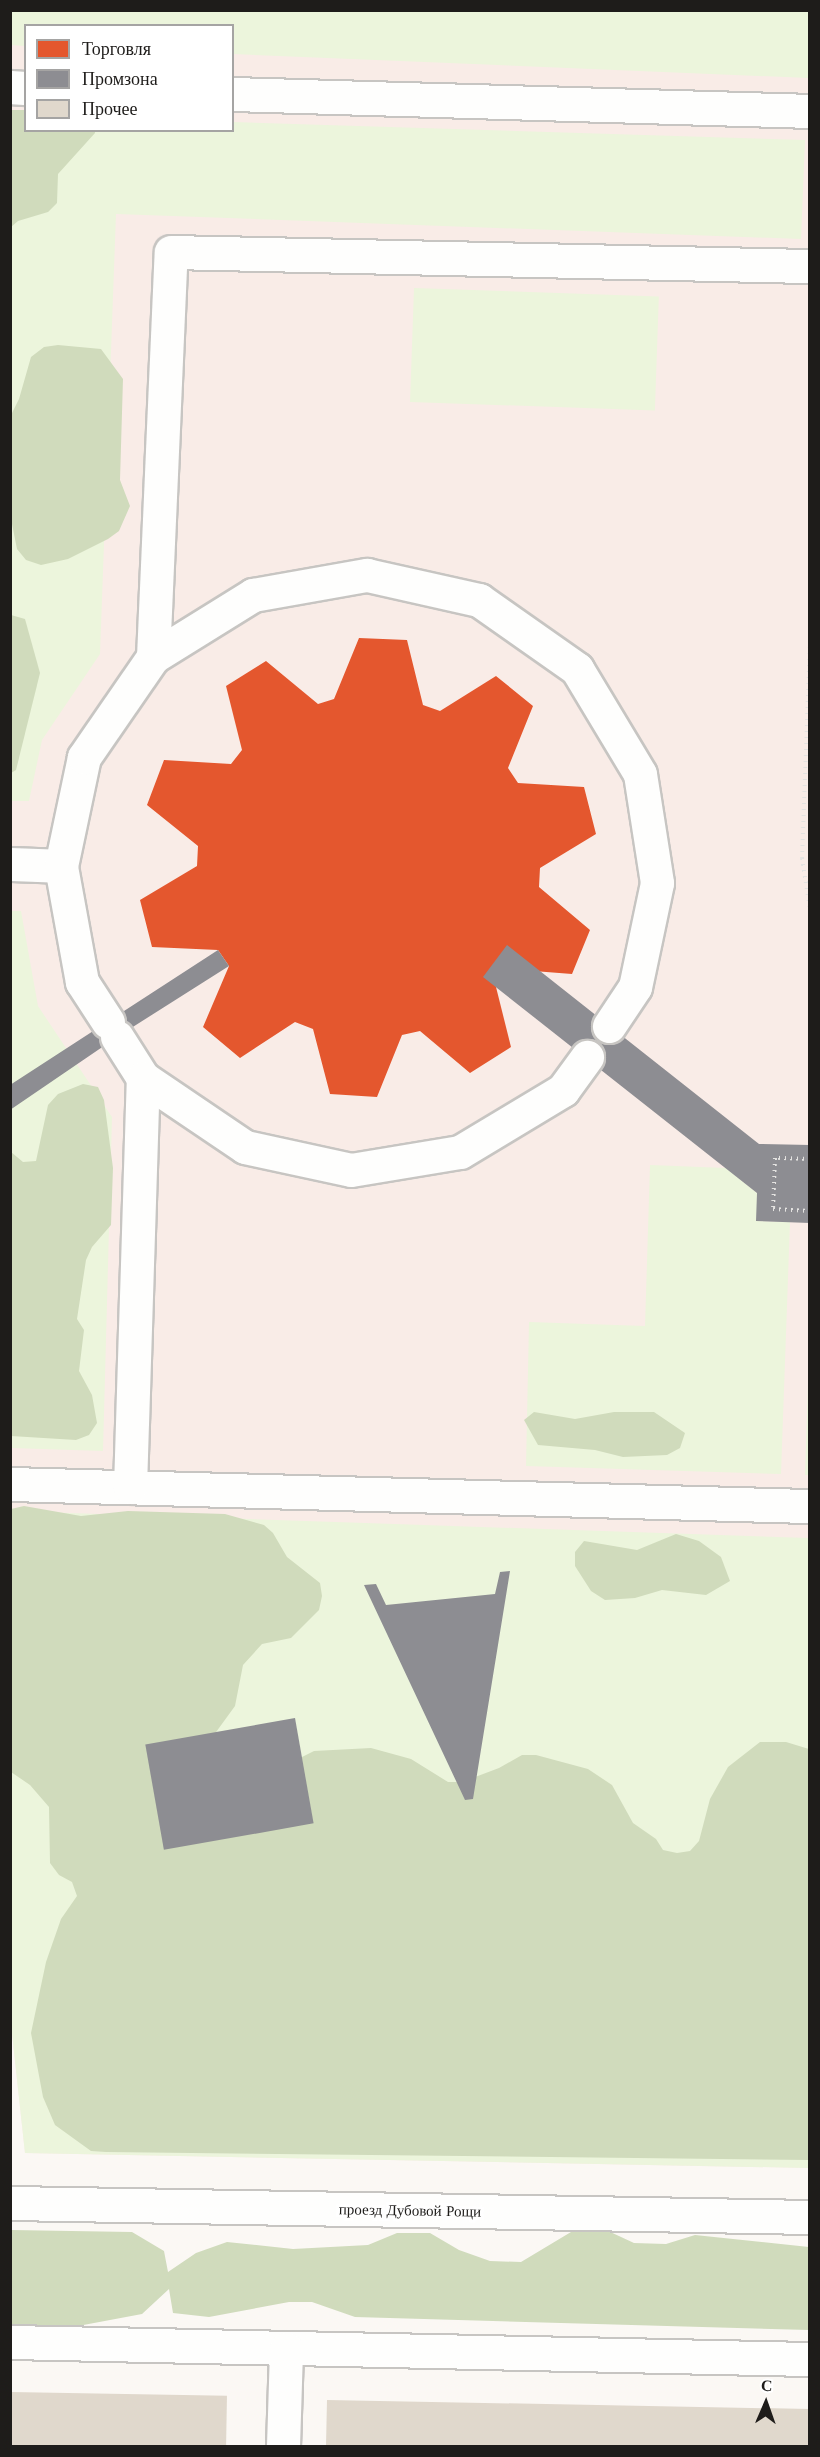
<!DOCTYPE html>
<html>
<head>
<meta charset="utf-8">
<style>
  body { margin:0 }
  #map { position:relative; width:820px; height:2457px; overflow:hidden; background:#fbf8f4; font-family:"Libre Baskerville",serif }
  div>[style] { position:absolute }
  .industrial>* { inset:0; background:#f9ece7 }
  .green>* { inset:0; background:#ecf5dc; transform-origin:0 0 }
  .forest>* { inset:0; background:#d0dbbc }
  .shops>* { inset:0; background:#e4572e }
  .industry>* { inset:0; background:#8d8d92; transform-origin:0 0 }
  .building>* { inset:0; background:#e0d8cc; transform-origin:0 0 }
  .path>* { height:4px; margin-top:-2px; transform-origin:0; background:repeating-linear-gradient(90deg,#e4e3e1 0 1.5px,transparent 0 6px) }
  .roads { filter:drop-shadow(2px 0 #c7c5c2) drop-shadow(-2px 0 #c7c5c2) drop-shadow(0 2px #c7c5c2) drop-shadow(0 -2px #c7c5c2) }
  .minor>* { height:33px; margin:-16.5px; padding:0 16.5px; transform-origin:16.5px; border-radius:16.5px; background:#fefefd }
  span { translate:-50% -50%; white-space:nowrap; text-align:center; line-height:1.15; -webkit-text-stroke:6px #fff; paint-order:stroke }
  .street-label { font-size:15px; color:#1e1c1a }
  .frame { position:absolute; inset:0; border:12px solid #1e1c1a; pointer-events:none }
  .legend { position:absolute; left:24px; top:24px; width:210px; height:108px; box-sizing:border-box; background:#fff; border:2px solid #a5a4a3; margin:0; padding:8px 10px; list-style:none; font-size:18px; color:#1e1c1a }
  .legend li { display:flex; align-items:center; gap:12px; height:30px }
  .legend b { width:30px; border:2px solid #a5a4a3 }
  .north { position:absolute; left:736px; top:2373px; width:60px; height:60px; -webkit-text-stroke:4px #fff; paint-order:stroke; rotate:2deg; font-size:16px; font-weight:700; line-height:24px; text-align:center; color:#1e1c1a }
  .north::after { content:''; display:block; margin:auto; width:21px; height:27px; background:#1e1c1a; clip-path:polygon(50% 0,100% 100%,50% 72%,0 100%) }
</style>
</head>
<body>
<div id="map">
  <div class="industrial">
    <div style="clip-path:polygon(evenodd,10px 11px,809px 11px,809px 2168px,25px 2153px,10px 2015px,10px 11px,26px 26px,232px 26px,232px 130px,26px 130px,26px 26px)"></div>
  </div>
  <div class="green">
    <div style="clip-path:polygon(11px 10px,809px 11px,809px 78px,233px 54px,232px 26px,26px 26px,25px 46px,11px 45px)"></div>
    <div style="clip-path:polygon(11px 115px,26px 130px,232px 130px,233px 122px,805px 140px,801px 239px,116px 214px,100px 654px,42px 740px,29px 801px,11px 801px)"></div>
    <div style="left:414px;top:288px;width:245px;height:114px;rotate:2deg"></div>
    <div style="clip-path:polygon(10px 911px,21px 911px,38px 1006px,112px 1117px,103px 1451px,11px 1448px)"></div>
    <div style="clip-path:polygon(650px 1165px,726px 1168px,757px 1193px,757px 1221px,790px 1222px,781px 1474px,526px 1466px,529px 1322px,645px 1326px)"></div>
    <div style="clip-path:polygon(809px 1352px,810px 1475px,805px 1475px)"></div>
    <div style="clip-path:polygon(10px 1511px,809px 1538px,809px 2168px,25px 2153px,10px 2015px)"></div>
  </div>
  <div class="forest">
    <div style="clip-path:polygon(10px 110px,25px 110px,26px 130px,95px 130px,95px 133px,58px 174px,57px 203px,48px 212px,18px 221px,11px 227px)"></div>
    <div style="clip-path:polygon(58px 345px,101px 349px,123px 379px,120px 480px,130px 506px,119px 531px,108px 539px,68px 559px,41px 565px,26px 560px,17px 549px,11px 519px,11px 415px,19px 399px,31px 357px,44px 347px)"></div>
    <div style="clip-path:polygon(11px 615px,25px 619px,40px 673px,16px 770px,11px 773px)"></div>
    <div style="clip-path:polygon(83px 1084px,98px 1087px,104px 1100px,113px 1168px,111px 1225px,92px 1247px,86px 1260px,77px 1319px,84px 1330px,79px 1371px,92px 1395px,97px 1423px,89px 1435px,76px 1440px,11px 1436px,11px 1152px,23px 1162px,36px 1161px,48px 1105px,58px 1094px)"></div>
    <div style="clip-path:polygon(534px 1412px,575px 1419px,614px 1412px,654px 1412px,685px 1433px,680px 1448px,667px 1455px,623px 1457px,595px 1450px,538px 1445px,524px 1420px)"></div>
    <div style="clip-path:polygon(24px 1506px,81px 1516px,128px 1511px,225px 1514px,264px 1525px,273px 1533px,287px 1557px,320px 1583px,322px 1596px,319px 1610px,291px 1638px,262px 1644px,243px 1665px,235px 1706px,211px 1739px,288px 1764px,314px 1751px,371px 1748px,411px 1759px,448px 1782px,462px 1782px,499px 1768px,522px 1755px,536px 1755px,588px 1769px,612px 1785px,633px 1823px,656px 1839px,663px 1850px,677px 1853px,690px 1851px,699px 1841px,710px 1799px,728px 1767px,760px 1742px,786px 1742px,809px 1749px,809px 2160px,106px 2152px,91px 2151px,55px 2125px,43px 2097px,31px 2033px,46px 1962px,61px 1919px,77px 1896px,72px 1882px,59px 1875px,50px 1863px,49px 1807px,30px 1785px,11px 1772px,11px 1509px)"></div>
    <div style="clip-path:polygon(676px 1534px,699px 1541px,721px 1557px,730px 1581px,706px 1595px,662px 1590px,635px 1598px,605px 1600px,591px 1591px,575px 1566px,575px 1552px,584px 1541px,637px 1550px)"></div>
    <div style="clip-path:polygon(576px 2229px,606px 2230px,634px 2243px,666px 2244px,695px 2235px,809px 2247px,809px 2330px,355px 2317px,312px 2302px,289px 2302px,209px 2317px,173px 2313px,169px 2289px,142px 2314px,78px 2326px,11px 2326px,11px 2230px,132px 2232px,164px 2251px,168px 2272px,196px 2253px,227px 2242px,293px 2249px,368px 2245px,397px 2233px,430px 2233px,459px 2250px,490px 2261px,521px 2262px)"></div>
  </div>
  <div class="shops">
    <div style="clip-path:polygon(359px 638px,407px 640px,423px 705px,440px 711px,496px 676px,533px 706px,508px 768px,518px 783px,584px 787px,596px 834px,540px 868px,539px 887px,590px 930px,572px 974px,507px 969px,495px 983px,511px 1047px,470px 1073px,420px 1031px,402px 1035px,377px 1097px,330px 1094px,313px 1029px,295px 1022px,240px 1058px,203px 1027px,229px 966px,218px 950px,152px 947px,140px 900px,197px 866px,198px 846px,147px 805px,164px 760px,231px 764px,242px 750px,226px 686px,266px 661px,318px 704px,334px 699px)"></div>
  </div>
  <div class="industry">
    <div style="clip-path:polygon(507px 945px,759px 1144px,810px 1145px,810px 1223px,756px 1221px,757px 1193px,483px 977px)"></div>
    <div style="clip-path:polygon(218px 950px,229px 966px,117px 1037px,10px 1110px,10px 1085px)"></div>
    <div style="clip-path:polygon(510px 1571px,473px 1799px,465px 1800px,364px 1585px,376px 1584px,386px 1605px,495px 1594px,500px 1572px)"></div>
    <div style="left:295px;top:1718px;width:107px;height:152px;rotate:80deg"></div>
  </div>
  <div class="building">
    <div style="left:10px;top:2392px;width:217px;height:54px;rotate:1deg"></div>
    <div style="clip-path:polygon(327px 2400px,810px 2409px,810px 2446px,326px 2446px)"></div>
  </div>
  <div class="path">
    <div style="left:810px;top:641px;width:217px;rotate:92.1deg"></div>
    <div style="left:802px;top:858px;width:52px;rotate:81.1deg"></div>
    <div style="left:810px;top:1159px;width:35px;rotate:-178deg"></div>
    <div style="left:775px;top:1158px;width:51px;rotate:92.2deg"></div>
    <div style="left:773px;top:1209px;width:37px;rotate:3deg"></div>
  </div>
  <div class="roads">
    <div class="minor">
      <div style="left:10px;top:87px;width:16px;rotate:4deg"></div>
      <div style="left:232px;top:94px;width:578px;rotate:1.68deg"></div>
      <div style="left:153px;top:657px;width:405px;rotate:-87.5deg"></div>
      <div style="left:171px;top:252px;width:639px;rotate:1.26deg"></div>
      <div style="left:10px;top:864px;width:51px;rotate:2.2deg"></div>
      <div style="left:108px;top:1022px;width:48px;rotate:-123deg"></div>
      <div style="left:82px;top:982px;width:118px;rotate:-100.3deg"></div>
      <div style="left:61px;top:866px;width:111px;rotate:-78.1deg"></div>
      <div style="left:84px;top:757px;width:121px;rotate:-55.4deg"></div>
      <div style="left:153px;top:657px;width:118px;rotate:-31.8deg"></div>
      <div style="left:253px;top:595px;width:116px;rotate:-10deg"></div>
      <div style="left:367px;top:575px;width:115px;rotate:12.6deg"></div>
      <div style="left:479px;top:600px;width:120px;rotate:35.1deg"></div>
      <div style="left:577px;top:669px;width:122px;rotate:59deg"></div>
      <div style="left:640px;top:774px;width:110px;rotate:81.1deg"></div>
      <div style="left:657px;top:883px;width:106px;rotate:101.9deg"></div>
      <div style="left:635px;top:987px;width:47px;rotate:123.7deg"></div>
      <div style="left:117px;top:1037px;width:49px;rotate:57.6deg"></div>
      <div style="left:143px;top:1078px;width:123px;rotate:34.1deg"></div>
      <div style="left:245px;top:1147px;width:108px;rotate:12.2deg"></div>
      <div style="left:351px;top:1170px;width:110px;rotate:-9.4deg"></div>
      <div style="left:460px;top:1152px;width:120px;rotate:-31deg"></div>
      <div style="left:563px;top:1090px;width:41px;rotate:-54deg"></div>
      <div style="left:10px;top:1484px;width:800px;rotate:1.58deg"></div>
      <div style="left:130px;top:1487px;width:409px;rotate:-88.2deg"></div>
      <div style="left:10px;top:2203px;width:800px;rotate:1deg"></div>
      <div style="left:10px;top:2342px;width:800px;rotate:1.22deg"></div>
      <div style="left:283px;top:2446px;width:97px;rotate:-88.2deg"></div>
    </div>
  </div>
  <div class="street-label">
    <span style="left:410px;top:2210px;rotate:1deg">проезд Дубовой Рощи</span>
  </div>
  <div class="frame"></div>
  <ul class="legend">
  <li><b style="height:16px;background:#e4572e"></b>Торговля</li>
  <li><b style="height:16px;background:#8d8d92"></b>Промзона</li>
  <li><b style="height:16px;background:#e0d8cc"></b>Прочее</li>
  </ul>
  <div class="north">С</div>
</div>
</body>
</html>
